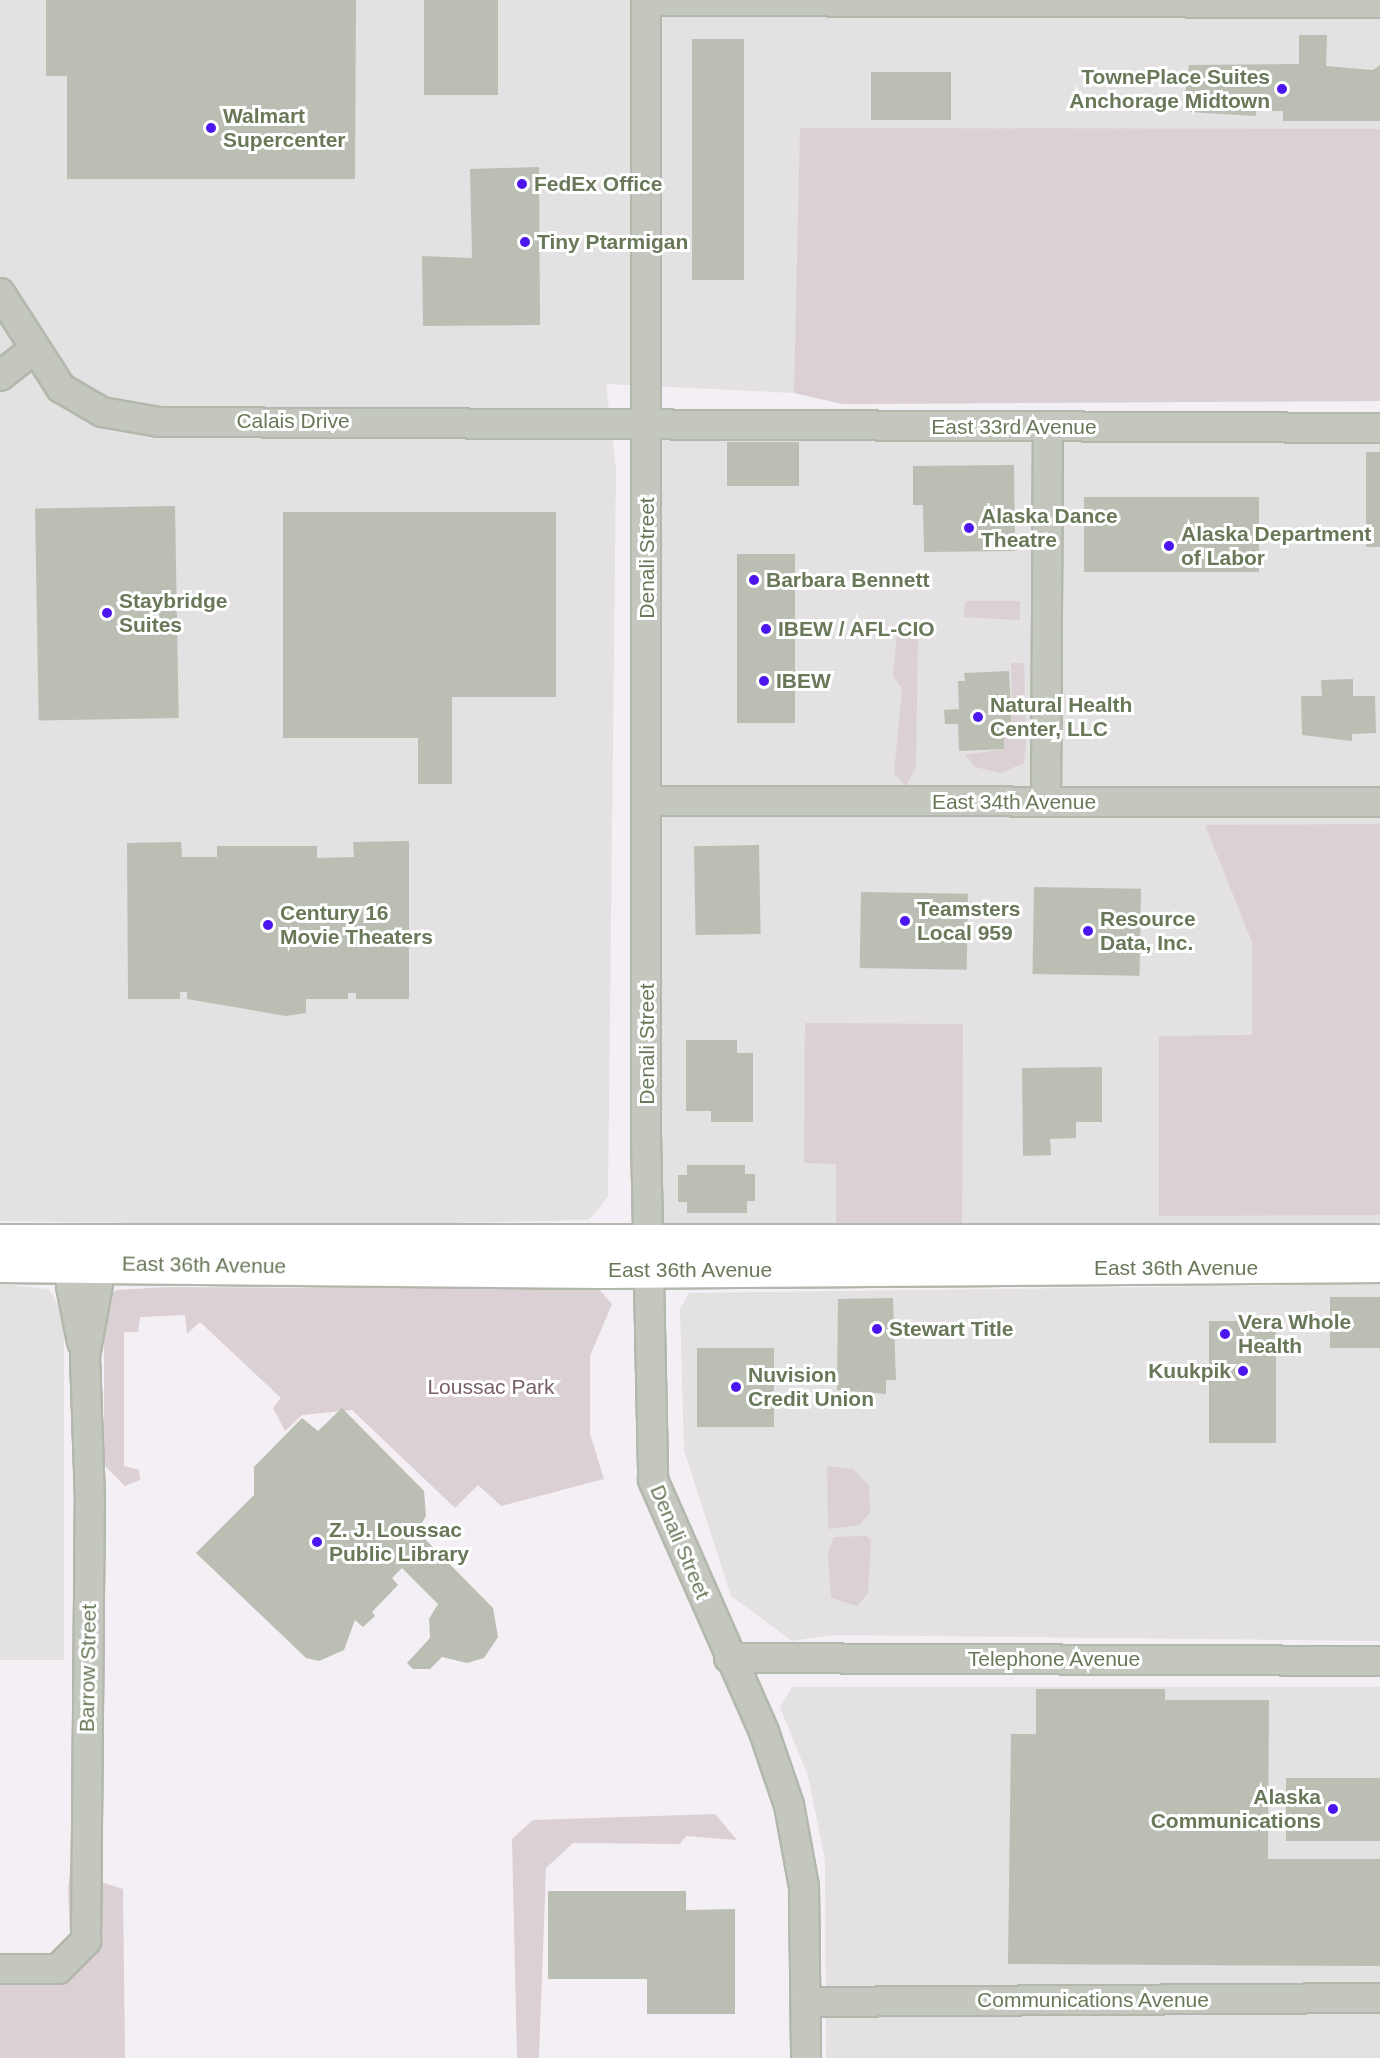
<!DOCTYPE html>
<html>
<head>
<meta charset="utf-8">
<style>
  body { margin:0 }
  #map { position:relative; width:1380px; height:2058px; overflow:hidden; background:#f4eff4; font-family:Arial,sans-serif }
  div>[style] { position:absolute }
  .built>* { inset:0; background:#e3e1e1; transform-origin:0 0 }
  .green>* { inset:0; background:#dbd0d4 }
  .building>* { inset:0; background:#babeb3; transform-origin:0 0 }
  .roads { filter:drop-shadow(2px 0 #b3b8ad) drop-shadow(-2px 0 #b3b8ad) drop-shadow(0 2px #b3b8ad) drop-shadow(0 -2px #b3b8ad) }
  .minor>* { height:28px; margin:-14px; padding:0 14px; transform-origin:14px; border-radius:14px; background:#c3c7be }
  .major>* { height:33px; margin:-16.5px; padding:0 16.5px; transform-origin:16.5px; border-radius:16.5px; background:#fff }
  .dots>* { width:16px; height:16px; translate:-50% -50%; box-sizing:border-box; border:3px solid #fff; border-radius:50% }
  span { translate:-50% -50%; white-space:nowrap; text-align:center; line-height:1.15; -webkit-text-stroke:6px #fff; paint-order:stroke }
  .poi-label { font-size:21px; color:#697859; font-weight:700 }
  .right { translate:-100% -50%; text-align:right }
  .left { translate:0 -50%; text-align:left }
  .street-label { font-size:21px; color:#697859 }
  .park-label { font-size:21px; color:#796065 }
</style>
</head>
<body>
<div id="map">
  <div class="built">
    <div style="clip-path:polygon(0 0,1380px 0,1380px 401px,843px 404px,794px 393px,606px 384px,616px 468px,608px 1197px,589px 1220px,324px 1226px,0 1221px)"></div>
    <div style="left:654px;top:437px;width:726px;height:792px"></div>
    <div style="clip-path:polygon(0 1284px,49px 1289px,64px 1316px,64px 1660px,0 1660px)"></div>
    <div style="clip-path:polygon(1380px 1284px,1380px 1641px,834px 1635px,792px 1641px,731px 1596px,684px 1450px,680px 1309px,689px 1293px)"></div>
    <div style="clip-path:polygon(792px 1687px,1380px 1687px,1380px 2058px,826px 2058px,825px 1860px,808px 1776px,780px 1707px)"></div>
  </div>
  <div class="green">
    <div style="clip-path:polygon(800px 128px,1380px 129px,1380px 401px,843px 404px,794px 393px)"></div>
    <div style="clip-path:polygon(965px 601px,1020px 601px,1020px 620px,964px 617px)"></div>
    <div style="clip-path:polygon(918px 629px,916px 768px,906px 786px,894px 774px,902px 689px,893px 676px,897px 631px)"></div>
    <div style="clip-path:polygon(1011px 663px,1024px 663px,1026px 743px,1024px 763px,1001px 773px,975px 767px,965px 755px,1004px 749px,1004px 733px,1012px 733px)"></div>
    <div style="clip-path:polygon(1380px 824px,1380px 1215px,1159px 1216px,1159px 1036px,1252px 1035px,1252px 942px,1205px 825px)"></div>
    <div style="clip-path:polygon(805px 1023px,963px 1024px,962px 1223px,836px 1223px,836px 1164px,804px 1163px)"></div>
    <div style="clip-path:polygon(167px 1287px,599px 1289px,612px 1304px,590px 1356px,590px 1434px,604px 1479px,501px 1506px,478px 1485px,455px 1508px,352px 1410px,302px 1415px,285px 1431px,273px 1408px,281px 1398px,200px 1322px,187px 1334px,185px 1315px,140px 1317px,138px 1332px,124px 1332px,124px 1466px,139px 1470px,140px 1480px,125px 1486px,104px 1465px,104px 1311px,109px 1294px,117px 1290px)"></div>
    <div style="clip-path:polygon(827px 1466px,853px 1469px,869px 1485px,870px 1513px,859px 1525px,828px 1529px)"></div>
    <div style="clip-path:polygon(866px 1536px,871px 1540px,868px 1593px,857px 1606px,831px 1598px,828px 1553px,834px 1537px)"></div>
    <div style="clip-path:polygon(715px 1814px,737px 1840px,686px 1836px,680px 1844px,573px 1843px,546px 1868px,539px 2058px,517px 2058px,512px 1839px,533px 1820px)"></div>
    <div style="clip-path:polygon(74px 1832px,101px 1882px,123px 1889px,125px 2058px,0 2058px,0 1971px,71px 1961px,68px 1890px)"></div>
  </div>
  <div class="building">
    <div style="clip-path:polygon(46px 0,356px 0,355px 179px,67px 179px,67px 76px,46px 76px)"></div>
    <div style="left:424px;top:0;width:74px;height:95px"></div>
    <div style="clip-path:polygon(1299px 35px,1327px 35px,1326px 66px,1373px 70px,1380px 65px,1380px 121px,1283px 121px,1283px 111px,1256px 111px,1256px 116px,1190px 112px,1190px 102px,1184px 102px,1189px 65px,1299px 64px)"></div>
    <div style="left:692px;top:39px;width:52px;height:241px"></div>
    <div style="left:871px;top:72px;width:80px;height:48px"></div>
    <div style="clip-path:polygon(539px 167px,540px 325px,423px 326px,422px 256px,472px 258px,470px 169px)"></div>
    <div style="left:727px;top:442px;width:72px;height:44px"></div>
    <div style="left:1366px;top:452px;width:14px;height:95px"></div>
    <div style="clip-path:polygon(1014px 465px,1015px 551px,924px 552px,923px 505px,913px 505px,913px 466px)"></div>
    <div style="left:1084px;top:497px;width:175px;height:75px"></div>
    <div style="left:175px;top:506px;width:212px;height:140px;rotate:89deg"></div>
    <div style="clip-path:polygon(283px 512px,556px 512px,556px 697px,452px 697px,452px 784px,418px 784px,418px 738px,283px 738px)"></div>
    <div style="left:737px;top:554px;width:58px;height:169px"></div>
    <div style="clip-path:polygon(1009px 671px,1012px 733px,1004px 733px,1004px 749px,959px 751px,958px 724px,945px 724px,944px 710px,959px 709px,958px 681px,965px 681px,964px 673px)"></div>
    <div style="clip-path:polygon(1353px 679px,1353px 696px,1375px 696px,1376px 733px,1352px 734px,1352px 741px,1302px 735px,1301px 696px,1322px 696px,1321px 680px)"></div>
    <div style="clip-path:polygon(409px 841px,409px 999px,356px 999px,356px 993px,348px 993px,348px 999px,306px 999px,306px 1013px,286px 1016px,187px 999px,187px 992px,180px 992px,180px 999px,128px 999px,127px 843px,181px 842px,182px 857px,217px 857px,217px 846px,317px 846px,317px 858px,354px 857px,353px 842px)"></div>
    <div style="left:759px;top:845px;width:89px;height:65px;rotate:89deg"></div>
    <div style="left:1034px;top:887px;width:107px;height:87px;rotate:1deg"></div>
    <div style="left:861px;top:892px;width:107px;height:76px;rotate:1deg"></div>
    <div style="clip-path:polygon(686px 1040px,737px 1040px,737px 1053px,753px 1053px,753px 1122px,711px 1122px,711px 1111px,686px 1111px)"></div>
    <div style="clip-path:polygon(1102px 1067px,1102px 1122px,1076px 1122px,1076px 1138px,1050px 1139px,1051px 1155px,1023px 1156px,1022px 1068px)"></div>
    <div style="clip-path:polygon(687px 1165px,745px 1165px,745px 1174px,755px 1174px,755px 1201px,747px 1201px,747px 1213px,687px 1213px,687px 1202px,678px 1202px,678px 1175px,687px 1175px)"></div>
    <div style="left:1330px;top:1297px;width:50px;height:51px"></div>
    <div style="clip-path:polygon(893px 1298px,896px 1380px,886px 1380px,886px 1394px,837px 1390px,838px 1299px)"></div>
    <div style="left:1209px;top:1321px;width:67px;height:122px"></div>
    <div style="left:697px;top:1348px;width:77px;height:79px"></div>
    <div style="clip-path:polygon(342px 1408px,424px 1491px,426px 1516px,417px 1531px,493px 1608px,498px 1637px,484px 1658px,467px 1663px,442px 1657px,430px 1669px,413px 1669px,407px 1663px,430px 1638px,429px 1619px,438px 1604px,402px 1568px,392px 1578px,398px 1585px,372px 1612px,375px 1616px,363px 1627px,355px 1620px,344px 1650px,319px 1661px,306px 1658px,196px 1553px,254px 1495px,254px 1467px,302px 1418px,318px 1431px)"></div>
    <div style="clip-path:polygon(1036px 1689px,1165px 1689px,1165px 1700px,1269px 1700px,1268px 1859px,1380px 1859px,1380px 1966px,1008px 1964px,1011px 1734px,1036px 1734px)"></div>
    <div style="left:1286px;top:1778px;width:94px;height:63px"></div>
    <div style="clip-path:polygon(548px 1891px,686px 1891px,686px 1910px,735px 1909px,735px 2014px,647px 2014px,647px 1979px,548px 1979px)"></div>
  </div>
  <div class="roads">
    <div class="minor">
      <div style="left:646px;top:0;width:1136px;rotate:90deg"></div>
      <div style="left:646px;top:1136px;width:344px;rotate:88.8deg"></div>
      <div style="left:653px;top:1480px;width:275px;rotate:66.2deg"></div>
      <div style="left:764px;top:1732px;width:77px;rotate:71.1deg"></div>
      <div style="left:789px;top:1805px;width:83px;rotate:79.6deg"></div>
      <div style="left:804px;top:1887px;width:171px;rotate:89.3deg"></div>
      <div style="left:646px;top:1px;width:734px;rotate:0.16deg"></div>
      <div style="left:0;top:293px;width:113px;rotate:57.3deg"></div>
      <div style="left:61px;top:388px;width:48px;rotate:30.3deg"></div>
      <div style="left:102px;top:412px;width:58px;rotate:10deg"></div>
      <div style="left:159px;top:422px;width:1221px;rotate:0.28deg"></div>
      <div style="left:0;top:376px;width:42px;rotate:-38.2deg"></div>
      <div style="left:647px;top:801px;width:733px;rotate:0.08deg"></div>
      <div style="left:1046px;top:802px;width:375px;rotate:-89.7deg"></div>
      <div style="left:82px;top:1342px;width:57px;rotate:-101.1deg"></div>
      <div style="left:71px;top:1286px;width:22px;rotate:-43deg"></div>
      <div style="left:87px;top:1271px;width:18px;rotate:-87deg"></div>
      <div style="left:729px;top:1658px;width:651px;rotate:0.26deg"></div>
      <div style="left:0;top:1969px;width:58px"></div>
      <div style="left:58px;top:1969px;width:40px;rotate:-45deg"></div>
      <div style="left:86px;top:1941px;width:441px;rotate:-89.5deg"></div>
      <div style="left:90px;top:1500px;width:144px;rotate:-92deg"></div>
      <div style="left:85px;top:1356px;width:78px;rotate:-79.7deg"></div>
      <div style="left:99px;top:1279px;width:14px;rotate:-146deg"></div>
      <div style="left:806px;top:2002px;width:574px;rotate:-0.4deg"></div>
    </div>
    <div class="major">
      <div style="left:0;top:1241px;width:1380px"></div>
      <div style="left:0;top:1265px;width:602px;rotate:0.57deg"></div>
      <div style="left:602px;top:1271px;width:778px;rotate:-0.44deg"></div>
    </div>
  </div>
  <div class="dots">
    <div style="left:1282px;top:89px;background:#4d16ee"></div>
    <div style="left:211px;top:128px;background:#4d16ee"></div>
    <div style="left:522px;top:184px;background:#4d16ee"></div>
    <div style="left:525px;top:242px;background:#4d16ee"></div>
    <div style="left:969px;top:528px;background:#4d16ee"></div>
    <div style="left:1169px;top:546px;background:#4d16ee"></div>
    <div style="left:754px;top:580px;background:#4d16ee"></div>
    <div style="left:107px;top:613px;background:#4d16ee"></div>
    <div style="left:766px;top:629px;background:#4d16ee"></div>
    <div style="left:764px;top:681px;background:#4d16ee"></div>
    <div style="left:978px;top:717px;background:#4d16ee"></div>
    <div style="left:905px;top:921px;background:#4d16ee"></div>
    <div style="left:268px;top:925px;background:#4d16ee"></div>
    <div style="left:1088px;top:931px;background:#4d16ee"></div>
    <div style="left:877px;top:1329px;background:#4d16ee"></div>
    <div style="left:1225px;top:1334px;background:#4d16ee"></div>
    <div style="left:1243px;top:1371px;background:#4d16ee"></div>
    <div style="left:736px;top:1387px;background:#4d16ee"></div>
    <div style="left:317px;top:1542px;background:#4d16ee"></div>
    <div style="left:1333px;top:1809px;background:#4d16ee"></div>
  </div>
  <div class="poi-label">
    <span class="right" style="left:1270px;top:89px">TownePlace Suites<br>Anchorage Midtown</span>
    <span class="left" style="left:223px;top:128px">Walmart<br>Supercenter</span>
    <span class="left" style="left:534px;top:184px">FedEx Office</span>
    <span class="left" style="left:537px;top:242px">Tiny Ptarmigan</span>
    <span class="left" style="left:981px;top:528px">Alaska Dance<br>Theatre</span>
    <span class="left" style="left:1181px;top:546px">Alaska Department<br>of Labor</span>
    <span class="left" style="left:766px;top:580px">Barbara Bennett</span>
    <span class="left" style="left:119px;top:613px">Staybridge<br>Suites</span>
    <span class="left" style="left:778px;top:629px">IBEW / AFL-CIO</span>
    <span class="left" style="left:776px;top:681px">IBEW</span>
    <span class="left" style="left:990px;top:717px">Natural Health<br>Center, LLC</span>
    <span class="left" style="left:917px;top:921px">Teamsters<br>Local 959</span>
    <span class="left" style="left:280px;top:925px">Century 16<br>Movie Theaters</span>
    <span class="left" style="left:1100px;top:931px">Resource<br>Data, Inc.</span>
    <span class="left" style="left:1238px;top:1334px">Vera Whole<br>Health</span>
    <span class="left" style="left:889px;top:1329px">Stewart Title</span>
    <span class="right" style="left:1231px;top:1371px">Kuukpik</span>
    <span class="left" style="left:748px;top:1387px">Nuvision<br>Credit Union</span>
    <span class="left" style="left:329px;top:1542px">Z. J. Loussac<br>Public Library</span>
    <span class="right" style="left:1321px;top:1809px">Alaska<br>Communications</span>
  </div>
  <div class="street-label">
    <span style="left:293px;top:421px">Calais Drive</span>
    <span style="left:1014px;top:427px">East 33rd Avenue</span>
    <span style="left:647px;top:558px;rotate:-90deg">Denali Street</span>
    <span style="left:1014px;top:802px">East 34th Avenue</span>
    <span style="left:647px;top:1044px;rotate:-90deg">Denali Street</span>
    <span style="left:204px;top:1265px;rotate:1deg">East 36th Avenue</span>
    <span style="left:1176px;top:1268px">East 36th Avenue</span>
    <span style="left:690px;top:1270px">East 36th Avenue</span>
    <span style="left:680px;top:1542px;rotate:67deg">Denali Street</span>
    <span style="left:1054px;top:1659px">Telephone Avenue</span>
    <span style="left:88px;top:1668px;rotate:-89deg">Barrow Street</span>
    <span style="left:1093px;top:2000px">Communications Avenue</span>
  </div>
  <div class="park-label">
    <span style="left:491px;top:1387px">Loussac Park</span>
  </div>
</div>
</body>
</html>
